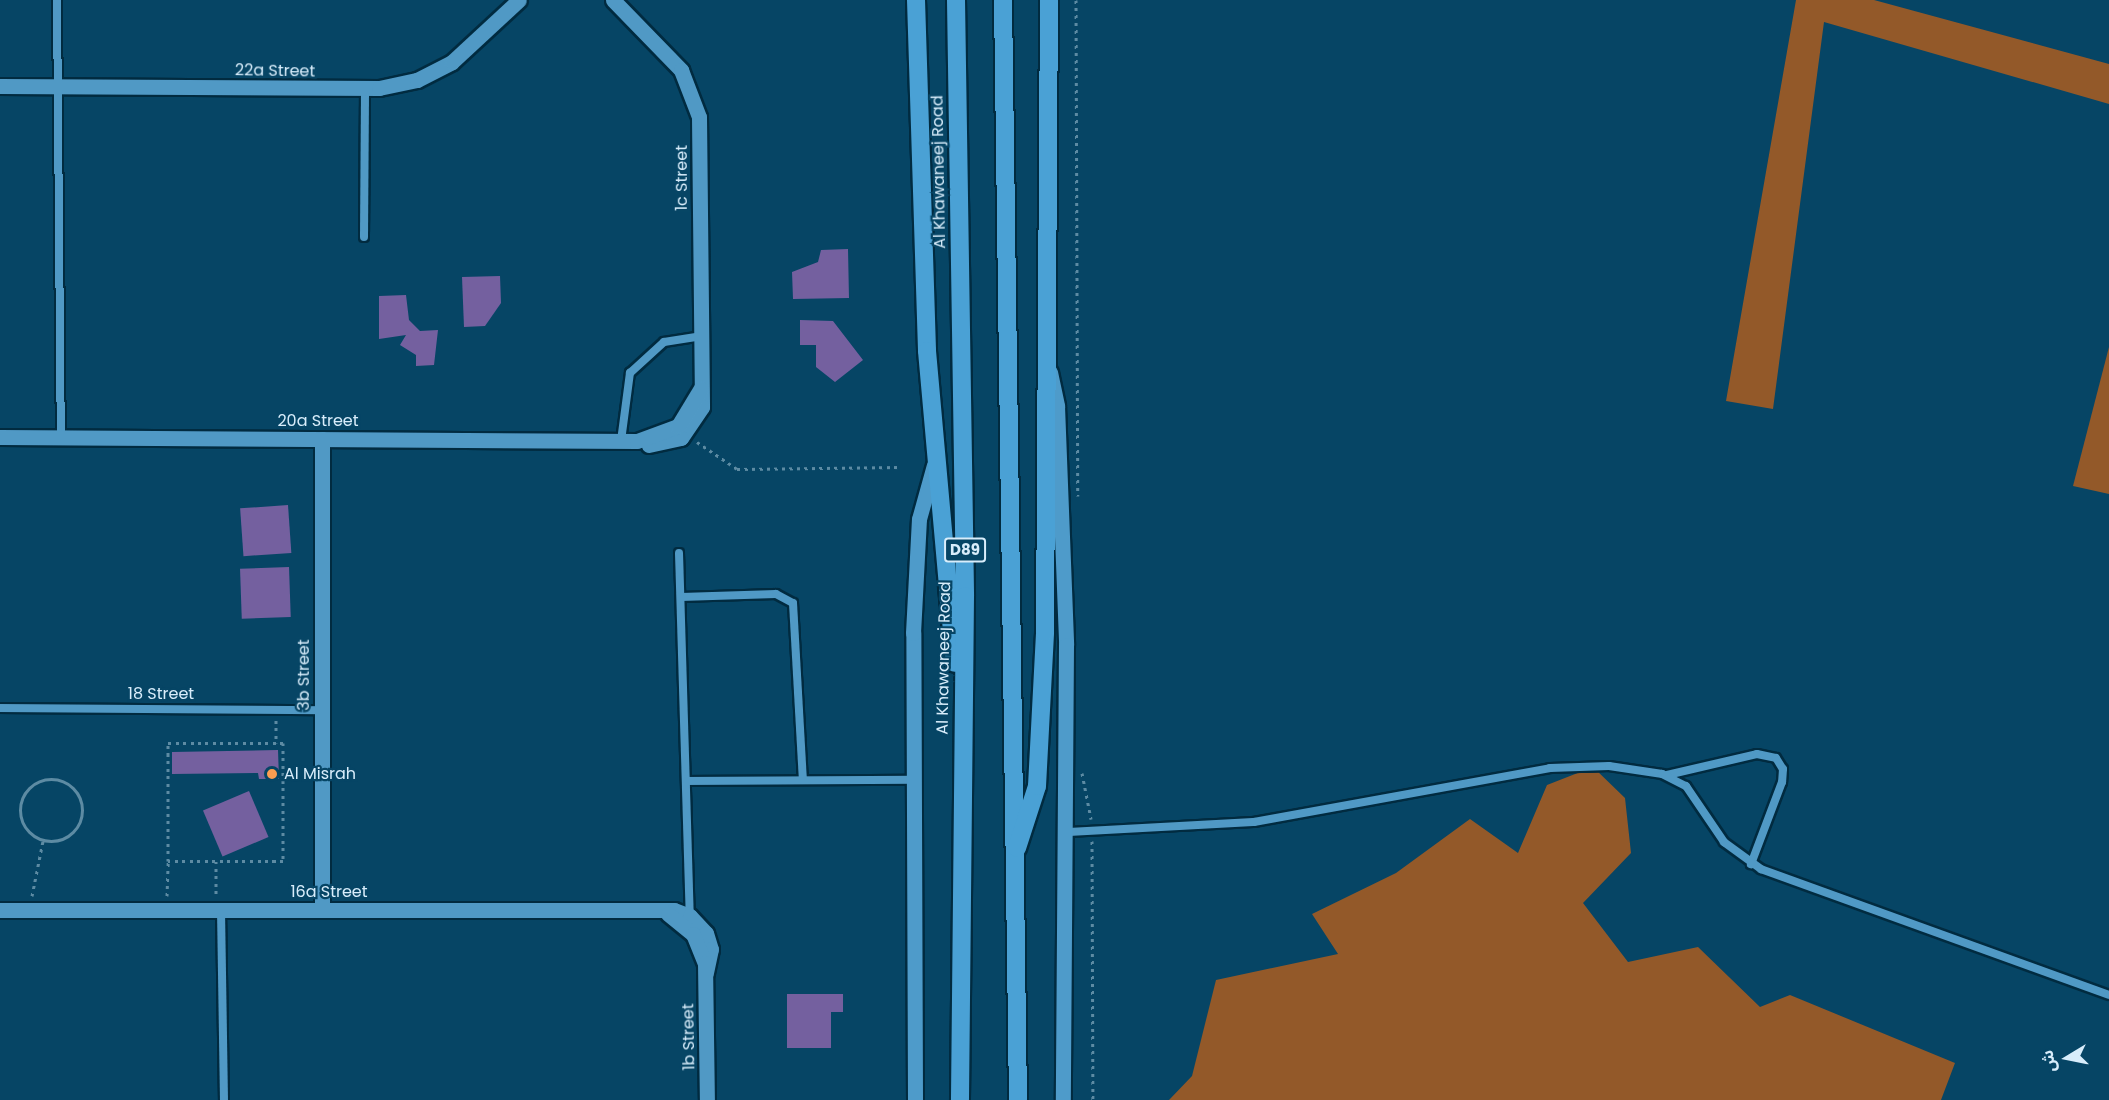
<!DOCTYPE html>
<html>
<head>
<meta charset="utf-8">
<style>
  body { margin:0 }
  #map { position:relative; width:2109px; height:1100px; overflow:hidden; background:#064565; font-family:Poppins,"Noto Sans Arabic",sans-serif }
  div>[style] { position:absolute }
  .forest>* { inset:0; background:#935929 }
  .building>* { inset:0; background:#74609f; transform-origin:0 0 }
  .path>* { height:3px; margin-top:-1.5px; transform-origin:0; background:repeating-linear-gradient(90deg,#5d8ba3 0 3px,transparent 0 7.5px) }
  .path>.ring { margin:-1.5px; padding:0; box-sizing:content-box; background:none; border:3px solid #5d8ba3; border-radius:50% }
  .roads { filter:drop-shadow(2px 0 #012b40) drop-shadow(-2px 0 #012b40) drop-shadow(0 2px #012b40) drop-shadow(0 -2px #012b40) }
  .lane>* { height:8px; margin:-4px; padding:0 4px; transform-origin:4px; border-radius:4px; background:#5099c5 }
  .street>* { height:15px; margin:-7.5px; padding:0 7.5px; transform-origin:7.5px; border-radius:7.5px; background:#5099c5 }
  .secondary>* { height:15px; margin:-7.5px; padding:0 7.5px; transform-origin:7.5px; border-radius:7.5px; background:#4e9bca }
  .highway>* { height:18px; margin:-9px; padding:0 9px; transform-origin:9px; border-radius:9px; background:#4aa1d5 }
  .dots>* { width:16px; height:16px; translate:-50% -50%; box-sizing:border-box; border:3px solid #064565; border-radius:50% }
  span { translate:-50% -50%; white-space:nowrap; text-align:center; line-height:1.15; -webkit-text-stroke:4.5px #064565; paint-order:stroke }
  .shield-label span { padding:2px 4px; background:#064565; border:2px solid; border-radius:4px; -webkit-text-stroke-width:0 }
  .shield-label { font-size:15px; color:#d8edfb; font-weight:700 }
  .street-label { font-size:16px; color:#d8edfb }
  .poi-label { font-size:16px; color:#d8edfb }
  .left { translate:0 -50%; text-align:left }
  .north { position:absolute; left:2037px; top:1028px; width:60px; height:60px; -webkit-text-stroke:4px #064565; paint-order:stroke; rotate:260deg; font-size:16px; font-weight:700; line-height:24px; text-align:center; color:#d8edfb }
  .north::after { content:''; display:block; margin:auto; width:21px; height:27px; background:#d8edfb; clip-path:polygon(50% 0,100% 100%,50% 72%,0 100%) }
</style>
</head>
<body>
<div id="map">
  <div class="forest">
    <div style="clip-path:polygon(1796px 0,1874px 0,2109px 64px,2109px 104px,1824px 22px,1773px 409px,1726px 401px)"></div>
    <div style="clip-path:polygon(2109px 347px,2109px 494px,2073px 486px)"></div>
    <div style="clip-path:polygon(1593px 767px,1625px 798px,1631px 853px,1583px 903px,1628px 962px,1698px 947px,1760px 1007px,1790px 995px,1955px 1063px,1941px 1100px,1169px 1100px,1192px 1076px,1216px 980px,1338px 954px,1312px 914px,1396px 873px,1470px 819px,1518px 853px,1547px 785px)"></div>
  </div>
  <div class="building">
    <div style="clip-path:polygon(848px 249px,849px 298px,793px 299px,792px 272px,818px 262px,821px 250px)"></div>
    <div style="clip-path:polygon(500px 276px,501px 303px,485px 326px,464px 327px,462px 277px)"></div>
    <div style="clip-path:polygon(406px 295px,409px 320px,420px 331px,438px 330px,434px 365px,416px 366px,416px 355px,400px 345px,406px 335px,379px 339px,379px 296px)"></div>
    <div style="clip-path:polygon(800px 320px,833px 321px,863px 360px,835px 382px,816px 367px,816px 345px,800px 345px)"></div>
    <div style="left:288px;top:505px;width:48px;height:48px;rotate:86deg"></div>
    <div style="left:289px;top:567px;width:50px;height:49px;rotate:88deg"></div>
    <div style="clip-path:polygon(278px 750px,279px 779px,259px 779px,258px 773px,172px 774px,172px 752px)"></div>
    <div style="left:249px;top:791px;width:50px;height:50px;rotate:67deg"></div>
    <div style="clip-path:polygon(787px 994px,843px 994px,843px 1012px,831px 1012px,831px 1048px,787px 1048px)"></div>
  </div>
  <div class="path">
    <div style="left:1076px;top:0;width:496px;rotate:89.8deg"></div>
    <div style="left:697px;top:442px;width:48px;rotate:34deg"></div>
    <div style="left:737px;top:469px;width:165px;rotate:-0.7deg"></div>
    <div style="left:276px;top:720px;width:23px;rotate:90deg"></div>
    <div style="left:168px;top:743px;width:115px"></div>
    <div style="left:283px;top:743px;width:118px;rotate:90deg"></div>
    <div style="left:283px;top:861px;width:115px;rotate:180deg"></div>
    <div style="left:168px;top:861px;width:118px;rotate:-90deg"></div>
    <div style="left:1082px;top:773px;width:47px;rotate:78.9deg"></div>
    <div class="ring" style="left:20px;top:779px;width:59px;height:59px"></div>
    <div style="left:1092px;top:841px;width:259px;rotate:89.8deg"></div>
    <div style="left:216px;top:861px;width:35px;rotate:90deg"></div>
    <div style="left:32px;top:896px;width:56px;rotate:-78.7deg"></div>
    <div style="left:167px;top:896px;width:35px;rotate:-88deg"></div>
  </div>
  <div class="roads">
    <div class="lane">
      <div style="left:57px;top:0;width:437px;rotate:89.5deg"></div>
      <div style="left:364px;top:237px;width:148px;rotate:-89.6deg"></div>
      <div style="left:621px;top:441px;width:69px;rotate:-82.5deg"></div>
      <div style="left:630px;top:373px;width:46px;rotate:-42.4deg"></div>
      <div style="left:664px;top:342px;width:37px;rotate:-9deg"></div>
      <div style="left:679px;top:553px;width:363px;rotate:88.3deg"></div>
      <div style="left:681px;top:597px;width:95px;rotate:-1.8deg"></div>
      <div style="left:776px;top:594px;width:19px;rotate:28deg"></div>
      <div style="left:793px;top:603px;width:177px;rotate:86.8deg"></div>
      <div style="left:0;top:708px;width:322px;rotate:0.4deg"></div>
      <div style="left:1667px;top:775px;width:92px;rotate:-13.1deg"></div>
      <div style="left:1757px;top:754px;width:19px;rotate:12deg"></div>
      <div style="left:1776px;top:758px;width:13px;rotate:58deg"></div>
      <div style="left:1783px;top:769px;width:13px;rotate:94deg"></div>
      <div style="left:1782px;top:782px;width:88px;rotate:110.7deg"></div>
      <div style="left:686px;top:781px;width:226px;rotate:-0.3deg"></div>
      <div style="left:1068px;top:832px;width:186px;rotate:-3.1deg"></div>
      <div style="left:1254px;top:822px;width:301px;rotate:-10.3deg"></div>
      <div style="left:1550px;top:768px;width:59px;rotate:-1.9deg"></div>
      <div style="left:1609px;top:766px;width:54px;rotate:8.6deg"></div>
      <div style="left:1662px;top:774px;width:27px;rotate:27deg"></div>
      <div style="left:1686px;top:786px;width:68px;rotate:55.8deg"></div>
      <div style="left:1724px;top:842px;width:46px;rotate:36.1deg"></div>
      <div style="left:1761px;top:869px;width:370px;rotate:19.9deg"></div>
      <div style="left:221px;top:910px;width:190px;rotate:89.1deg"></div>
    </div>
    <div class="street">
      <div style="left:613px;top:0;width:98px;rotate:45.8deg"></div>
      <div style="left:681px;top:70px;width:50px;rotate:69deg"></div>
      <div style="left:699px;top:117px;width:290px;rotate:89.4deg"></div>
      <div style="left:702px;top:407px;width:37px;rotate:124deg"></div>
      <div style="left:681px;top:438px;width:33px;rotate:168deg"></div>
      <div style="left:0;top:86px;width:379px;rotate:0.3deg"></div>
      <div style="left:379px;top:88px;width:39px;rotate:-12deg"></div>
      <div style="left:417px;top:80px;width:39px;rotate:-27deg"></div>
      <div style="left:452px;top:62px;width:91px;rotate:-42.8deg"></div>
      <div style="left:0;top:437px;width:637px;rotate:0.36deg"></div>
      <div style="left:637px;top:441px;width:44px;rotate:-20.1deg"></div>
      <div style="left:678px;top:426px;width:44px;rotate:-58.8deg"></div>
      <div style="left:322px;top:439px;width:471px;rotate:90deg"></div>
      <div style="left:0;top:910px;width:674px"></div>
      <div style="left:674px;top:910px;width:17px;rotate:21deg"></div>
      <div style="left:690px;top:916px;width:23px;rotate:47deg"></div>
      <div style="left:706px;top:933px;width:17px;rotate:73deg"></div>
      <div style="left:711px;top:949px;width:25px;rotate:102deg"></div>
      <div style="left:668px;top:914px;width:32px;rotate:39deg"></div>
      <div style="left:693px;top:934px;width:31px;rotate:68deg"></div>
      <div style="left:705px;top:963px;width:137px;rotate:89.2deg"></div>
    </div>
    <div class="secondary">
      <div style="left:1050px;top:372px;width:35px;rotate:78deg"></div>
      <div style="left:1057px;top:406px;width:239px;rotate:87.8deg"></div>
      <div style="left:1066px;top:645px;width:455px;rotate:90.4deg"></div>
      <div style="left:915px;top:1100px;width:467px;rotate:-90.2deg"></div>
      <div style="left:913px;top:633px;width:114px;rotate:-87deg"></div>
      <div style="left:919px;top:519px;width:56px;rotate:-74.5deg"></div>
    </div>
    <div class="highway">
      <div style="left:916px;top:0;width:351px;rotate:88.2deg"></div>
      <div style="left:927px;top:351px;width:313px;rotate:84.9deg"></div>
      <div style="left:956px;top:0;width:596px;rotate:89.13deg"></div>
      <div style="left:965px;top:596px;width:504px;rotate:90.57deg"></div>
      <div style="left:1003px;top:0;width:1100px;rotate:89.22deg"></div>
      <div style="left:1017px;top:848px;width:65px;rotate:-72.1deg"></div>
      <div style="left:1037px;top:786px;width:154px;rotate:-87deg"></div>
      <div style="left:1045px;top:632px;width:632px;rotate:-89.64deg"></div>
    </div>
  </div>
  <div class="dots">
    <div style="left:272px;top:774px;background:#fb9e51"></div>
  </div>
  <div class="shield-label">
    <span style="left:965px;top:550px">D89</span>
  </div>
  <div class="street-label">
    <span style="left:275px;top:71px;rotate:1deg">22a Street</span>
    <span style="left:939px;top:172px;rotate:-91deg">Al Khawaneej Road</span>
    <span style="left:682px;top:178px;rotate:-90deg">1c Street</span>
    <span style="left:318px;top:421px">20a Street</span>
    <span style="left:944px;top:658px;rotate:-89deg">Al Khawaneej Road</span>
    <span style="left:304px;top:675px;rotate:-90deg">3b Street</span>
    <span style="left:161px;top:694px">18 Street</span>
    <span style="left:329px;top:892px">16a Street</span>
    <span style="left:689px;top:1037px;rotate:-91deg">1b Street</span>
  </div>
  <div class="poi-label">
    <span class="left" style="left:284px;top:774px">Al Misrah</span>
  </div>
  <div class="north">ش</div>
</div>
</body>
</html>
